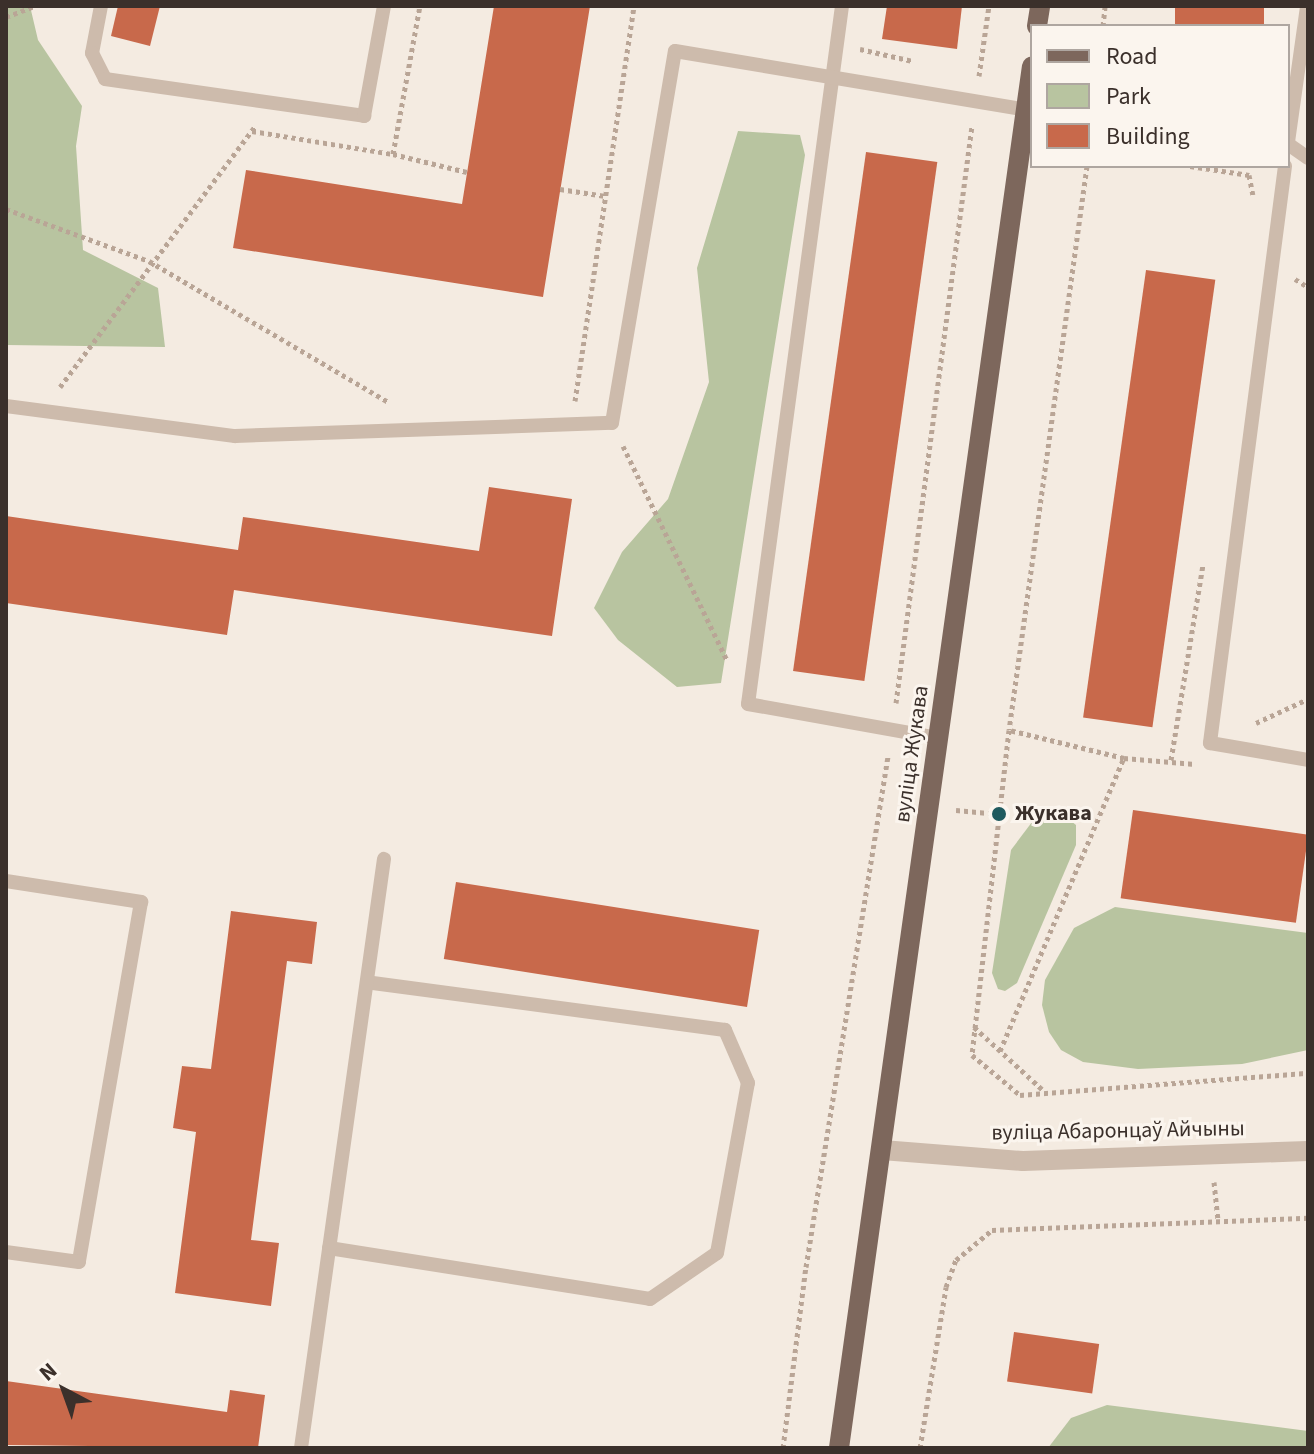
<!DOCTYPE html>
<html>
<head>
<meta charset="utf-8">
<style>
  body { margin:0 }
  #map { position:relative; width:1314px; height:1454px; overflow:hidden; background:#f4ebe1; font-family:"Source Sans 3",sans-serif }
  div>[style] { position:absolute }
  .green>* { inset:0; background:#b8c4a0 }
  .building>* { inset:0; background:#c8694b; transform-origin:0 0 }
  .path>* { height:5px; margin-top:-2.5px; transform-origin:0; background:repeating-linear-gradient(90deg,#b9a596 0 4px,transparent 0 8px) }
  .service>* { height:14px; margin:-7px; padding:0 7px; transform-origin:7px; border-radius:7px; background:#cdbbac }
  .minor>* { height:20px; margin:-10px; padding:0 10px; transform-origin:10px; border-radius:10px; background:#cdbbac }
  .primary>* { height:20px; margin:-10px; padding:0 10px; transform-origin:10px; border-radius:10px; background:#7d675c }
  .dots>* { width:22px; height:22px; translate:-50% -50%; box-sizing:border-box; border:4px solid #fbf5ee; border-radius:50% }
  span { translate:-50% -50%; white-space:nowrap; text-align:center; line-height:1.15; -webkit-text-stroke:6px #fbf5ee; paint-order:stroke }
  .street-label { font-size:22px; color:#3b302b }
  .poi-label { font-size:22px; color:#3b302b; font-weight:700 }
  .left { translate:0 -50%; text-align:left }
  .frame { position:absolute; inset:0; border:8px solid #3b302b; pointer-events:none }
  .legend { position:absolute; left:1030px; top:24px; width:260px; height:144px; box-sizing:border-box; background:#fbf5ee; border:2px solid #aea6a0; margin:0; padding:10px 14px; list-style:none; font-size:24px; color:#3b302b }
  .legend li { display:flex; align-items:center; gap:16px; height:40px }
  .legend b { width:40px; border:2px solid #aea6a0 }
  .north { position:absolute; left:24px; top:1350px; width:80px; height:80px; -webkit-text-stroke:6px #fbf5ee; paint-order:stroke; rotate:319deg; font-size:22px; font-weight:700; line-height:32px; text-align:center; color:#3b302b }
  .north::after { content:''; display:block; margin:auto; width:28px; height:36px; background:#3b302b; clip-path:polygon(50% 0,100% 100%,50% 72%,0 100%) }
</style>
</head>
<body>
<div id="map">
  <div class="green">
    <div style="clip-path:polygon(6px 6px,30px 6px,38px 40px,82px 106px,76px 146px,83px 250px,158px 288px,165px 347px,6px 345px)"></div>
    <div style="clip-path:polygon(738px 131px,800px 135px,805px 155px,721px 683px,677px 687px,618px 640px,594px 608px,622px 552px,668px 499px,709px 382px,697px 268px)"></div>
    <div style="clip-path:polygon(1061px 813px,1076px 825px,1076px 845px,1017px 983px,1005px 991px,998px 989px,992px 973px,1011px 850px,1032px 822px)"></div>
    <div style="clip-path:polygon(1115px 907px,1308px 933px,1308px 1050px,1242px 1064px,1138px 1069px,1083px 1062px,1061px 1050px,1049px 1032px,1042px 1005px,1045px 980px,1074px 928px)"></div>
    <div style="clip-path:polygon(1107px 1405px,1308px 1431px,1308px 1448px,1048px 1448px,1071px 1418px)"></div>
  </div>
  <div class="building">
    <div style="clip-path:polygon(118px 6px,160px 6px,150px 46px,111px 36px)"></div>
    <div style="clip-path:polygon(494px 6px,590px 6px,543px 297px,233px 248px,246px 170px,462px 204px)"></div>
    <div style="clip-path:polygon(887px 6px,962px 6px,957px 49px,882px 39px)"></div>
    <div style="left:1175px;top:6px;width:89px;height:20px"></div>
    <div style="left:866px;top:152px;width:72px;height:524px;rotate:8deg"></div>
    <div style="left:1146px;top:270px;width:70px;height:452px;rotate:8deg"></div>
    <div style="clip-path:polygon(489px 487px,572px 499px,552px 636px,234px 590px,227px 635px,6px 603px,6px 516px,238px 550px,243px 517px,479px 551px)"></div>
    <div style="left:1133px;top:810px;width:177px;height:89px;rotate:8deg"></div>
    <div style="left:456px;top:882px;width:307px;height:78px;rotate:9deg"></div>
    <div style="clip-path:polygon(231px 911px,317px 922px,312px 964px,287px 961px,251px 1240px,279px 1243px,271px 1306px,175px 1293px,196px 1132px,173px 1128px,182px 1066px,211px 1069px)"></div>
    <div style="left:1014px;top:1332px;width:86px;height:50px;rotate:8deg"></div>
    <div style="clip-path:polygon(6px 1381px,227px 1412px,230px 1390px,265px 1395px,258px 1448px,6px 1445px)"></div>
  </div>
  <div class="path">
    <div style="left:6px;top:17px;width:30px;rotate:-21deg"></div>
    <div style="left:1103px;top:26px;width:20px;rotate:-84deg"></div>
    <div style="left:860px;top:49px;width:54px;rotate:12.8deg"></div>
    <div style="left:979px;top:76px;width:71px;rotate:-81.9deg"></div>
    <div style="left:252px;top:131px;width:143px;rotate:9.3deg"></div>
    <div style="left:393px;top:154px;width:150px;rotate:-79.7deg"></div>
    <div style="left:393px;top:154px;width:76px;rotate:13.7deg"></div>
    <div style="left:1087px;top:166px;width:569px;rotate:97.87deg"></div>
    <div style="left:1009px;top:730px;width:327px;rotate:96.5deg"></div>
    <div style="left:972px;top:1055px;width:62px;rotate:39.8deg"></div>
    <div style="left:1020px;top:1095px;width:289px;rotate:-4.4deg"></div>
    <div style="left:1190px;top:166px;width:60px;rotate:8.7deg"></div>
    <div style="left:1249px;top:175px;width:20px;rotate:79deg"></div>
    <div style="left:560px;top:189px;width:46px;rotate:8.8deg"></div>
    <div style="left:6px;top:209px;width:152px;rotate:20deg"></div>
    <div style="left:149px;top:261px;width:277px;rotate:30.5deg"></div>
    <div style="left:1295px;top:279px;width:15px;rotate:32deg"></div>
    <div style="left:60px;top:387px;width:326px;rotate:-53.2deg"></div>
    <div style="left:575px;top:401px;width:399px;rotate:-81.5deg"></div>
    <div style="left:623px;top:446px;width:238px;rotate:64.1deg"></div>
    <div style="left:896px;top:703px;width:582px;rotate:-82.5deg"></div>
    <div style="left:1256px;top:723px;width:57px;rotate:-24.8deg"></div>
    <div style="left:1124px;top:758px;width:71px;rotate:4.8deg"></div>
    <div style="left:1171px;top:760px;width:199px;rotate:-80.7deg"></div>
    <div style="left:956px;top:810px;width:43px;rotate:5.3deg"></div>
    <div style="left:974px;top:1027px;width:92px;rotate:42.4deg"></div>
    <div style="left:1000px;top:1051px;width:318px;rotate:-67.1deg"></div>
    <div style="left:1124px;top:758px;width:118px;rotate:-166.3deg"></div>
    <div style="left:1214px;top:1182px;width:39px;rotate:84deg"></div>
    <div style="left:783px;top:1448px;width:182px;rotate:-82.8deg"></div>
    <div style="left:806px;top:1267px;width:518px;rotate:-80.88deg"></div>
    <div style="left:920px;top:1448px;width:163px;rotate:-80.8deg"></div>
    <div style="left:946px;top:1287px;width:29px;rotate:-70deg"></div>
    <div style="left:956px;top:1260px;width:47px;rotate:-39.8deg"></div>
    <div style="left:992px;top:1230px;width:316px;rotate:-2.2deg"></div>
  </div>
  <div class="service">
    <div style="left:101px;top:6px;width:48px;rotate:100.8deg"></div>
    <div style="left:92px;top:53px;width:29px;rotate:63deg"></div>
    <div style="left:105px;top:79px;width:262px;rotate:8.1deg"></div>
    <div style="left:364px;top:116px;width:112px;rotate:-79.7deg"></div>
    <div style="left:842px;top:6px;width:704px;rotate:97.67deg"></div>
    <div style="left:748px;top:704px;width:194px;rotate:10.1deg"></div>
    <div style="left:1288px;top:142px;width:137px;rotate:-82deg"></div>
    <div style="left:1288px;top:144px;width:24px;rotate:35deg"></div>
    <div style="left:1285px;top:166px;width:582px;rotate:97.41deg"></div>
    <div style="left:1210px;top:743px;width:99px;rotate:9.8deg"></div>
    <div style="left:6px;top:406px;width:231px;rotate:7.5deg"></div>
    <div style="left:235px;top:436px;width:377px;rotate:-2deg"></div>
    <div style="left:612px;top:423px;width:377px;rotate:-80.4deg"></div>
    <div style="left:675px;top:51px;width:362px;rotate:9.5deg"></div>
    <div style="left:6px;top:881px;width:137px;rotate:8.8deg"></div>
    <div style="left:141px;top:902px;width:365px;rotate:99.8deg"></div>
    <div style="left:79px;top:1262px;width:74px;rotate:-172.2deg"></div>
    <div style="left:329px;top:1248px;width:325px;rotate:9deg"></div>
    <div style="left:650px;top:1299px;width:81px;rotate:-34.5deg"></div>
    <div style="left:717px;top:1253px;width:173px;rotate:-79.7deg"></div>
    <div style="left:748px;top:1083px;width:58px;rotate:-113.5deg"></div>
    <div style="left:725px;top:1030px;width:361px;rotate:-172.4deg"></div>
    <div style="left:301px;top:1448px;width:595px;rotate:-81.98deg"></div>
  </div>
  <div class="minor">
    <div style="left:882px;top:1150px;width:141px;rotate:4.5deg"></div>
    <div style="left:1023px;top:1161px;width:285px;rotate:-2deg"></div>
  </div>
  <div class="primary">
    <div style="left:1037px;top:26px;width:20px;rotate:-81deg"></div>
    <div style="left:839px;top:1448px;width:1395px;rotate:-82.05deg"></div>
  </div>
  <div class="dots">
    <div style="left:999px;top:814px;background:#1f5a5e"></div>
  </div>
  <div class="street-label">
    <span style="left:912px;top:754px;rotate:-82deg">вуліца Жукава</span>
    <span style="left:1118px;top:1131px;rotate:-1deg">вуліца Абаронцаў Айчыны</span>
  </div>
  <div class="poi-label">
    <span class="left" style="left:1015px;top:814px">Жукава</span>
  </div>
  <div class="frame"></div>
  <ul class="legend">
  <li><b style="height:10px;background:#7d675c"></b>Road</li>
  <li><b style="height:22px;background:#b8c4a0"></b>Park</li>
  <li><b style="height:22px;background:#c8694b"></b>Building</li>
  </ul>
  <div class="north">N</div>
</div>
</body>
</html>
